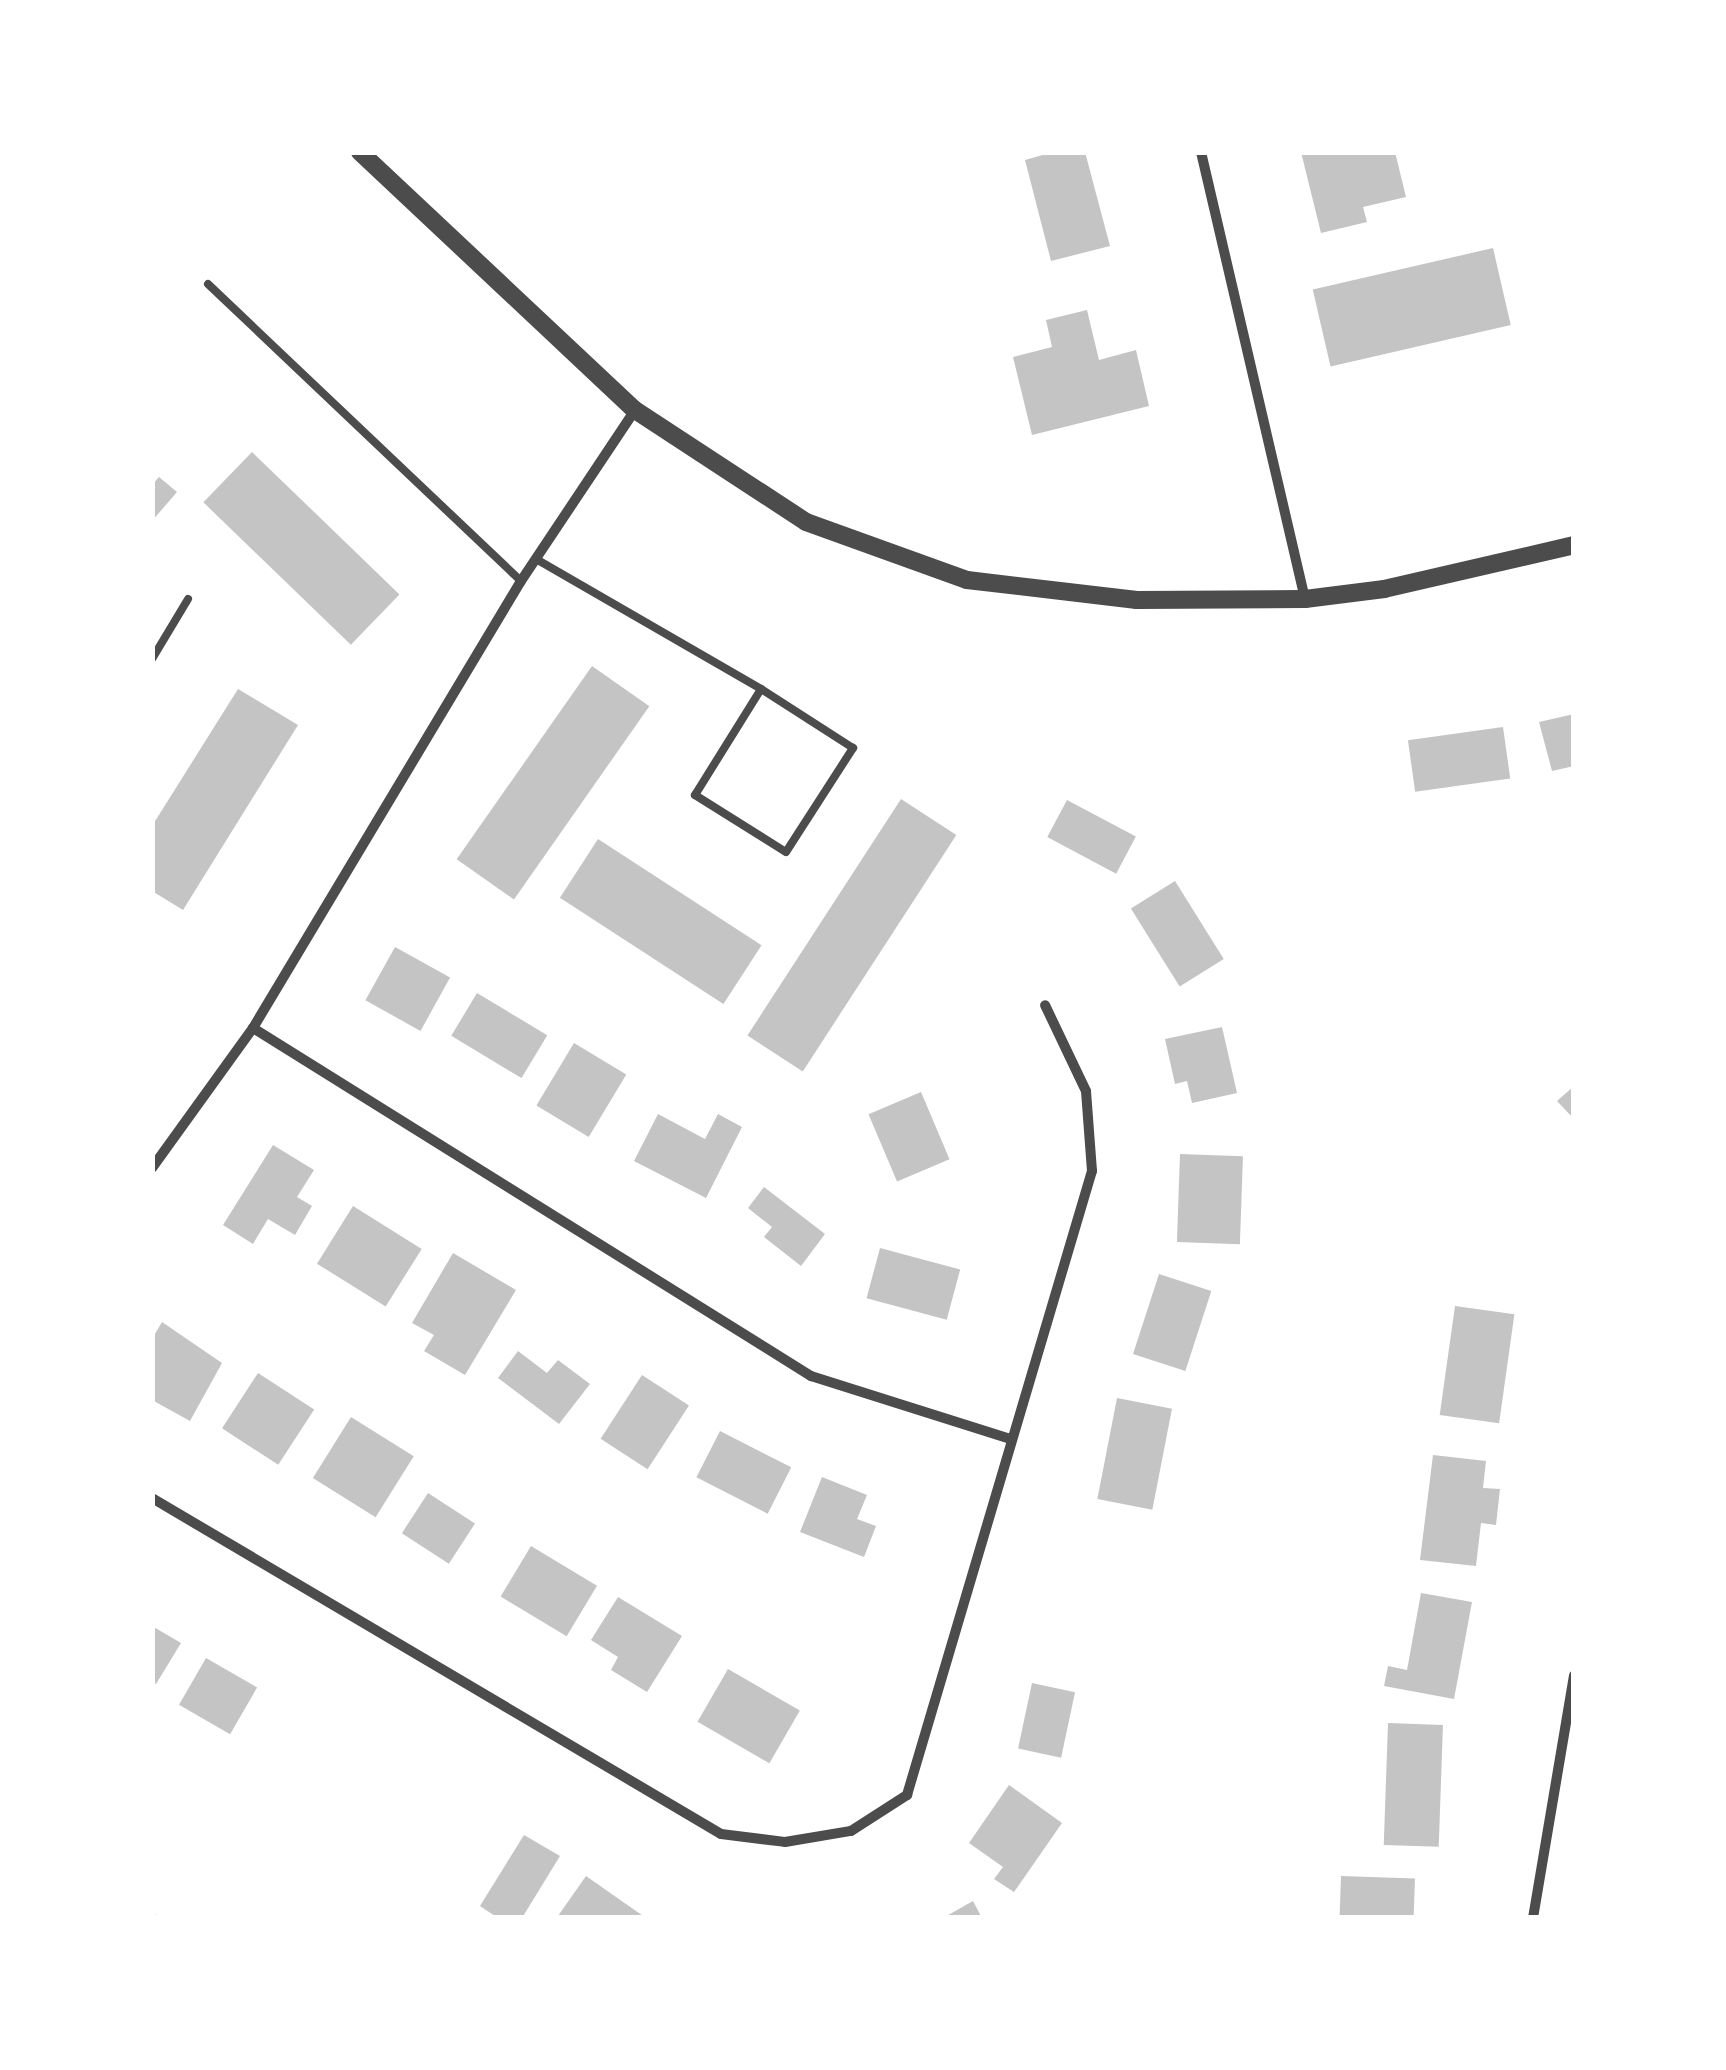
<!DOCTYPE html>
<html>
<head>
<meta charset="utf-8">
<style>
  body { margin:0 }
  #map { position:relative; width:1726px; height:2070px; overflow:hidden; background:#fff; font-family:Rubik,sans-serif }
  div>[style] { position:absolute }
  .building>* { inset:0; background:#c4c4c4; transform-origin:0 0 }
  .service>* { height:8px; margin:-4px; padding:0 4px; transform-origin:4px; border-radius:4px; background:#4c4c4c }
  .minor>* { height:10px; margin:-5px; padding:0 5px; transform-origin:5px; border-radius:5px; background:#4c4c4c }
  .tertiary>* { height:18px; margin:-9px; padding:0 9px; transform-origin:9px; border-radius:9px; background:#4c4c4c }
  span { translate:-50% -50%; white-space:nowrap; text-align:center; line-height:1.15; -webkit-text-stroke:8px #fff; paint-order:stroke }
  .frame { position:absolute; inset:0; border:155px solid #fff; pointer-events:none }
</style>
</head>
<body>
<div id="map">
  <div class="building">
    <div style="clip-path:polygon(1053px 152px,1085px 152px,1110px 246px,1051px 261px,1025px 160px)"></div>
    <div style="clip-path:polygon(1301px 152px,1395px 152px,1406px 197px,1363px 207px,1367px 222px,1321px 233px)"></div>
    <div style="left:1493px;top:248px;width:79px;height:185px;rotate:77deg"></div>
    <div style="clip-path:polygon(1087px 310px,1099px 360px,1136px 350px,1149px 406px,1032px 435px,1013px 357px,1052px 347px,1046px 320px)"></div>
    <div style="left:252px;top:452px;width:205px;height:70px;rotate:44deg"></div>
    <div style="clip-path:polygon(159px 477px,177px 492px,152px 521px,152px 485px)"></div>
    <div style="left:592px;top:666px;width:70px;height:236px;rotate:35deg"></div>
    <div style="clip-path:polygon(238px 689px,298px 725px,183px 910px,152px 891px,152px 826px)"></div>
    <div style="clip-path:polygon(1574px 714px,1574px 766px,1552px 771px,1539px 722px)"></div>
    <div style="left:1503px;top:727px;width:52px;height:96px;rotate:82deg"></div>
    <div style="left:901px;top:799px;width:66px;height:282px;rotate:33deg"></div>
    <div style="left:1067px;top:800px;width:78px;height:42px;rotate:28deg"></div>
    <div style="left:598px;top:839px;width:195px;height:70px;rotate:33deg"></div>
    <div style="left:1175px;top:881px;width:92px;height:52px;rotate:58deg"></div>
    <div style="left:395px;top:947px;width:63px;height:61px;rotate:29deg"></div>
    <div style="left:477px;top:993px;width:82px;height:50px;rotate:31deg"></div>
    <div style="clip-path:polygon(1222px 1027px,1237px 1093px,1192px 1103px,1187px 1081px,1175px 1084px,1165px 1039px)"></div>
    <div style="left:574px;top:1043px;width:61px;height:73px;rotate:31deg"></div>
    <div style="clip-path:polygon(1574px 1086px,1574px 1119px,1557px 1101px)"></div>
    <div style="left:921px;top:1092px;width:73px;height:57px;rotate:67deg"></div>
    <div style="clip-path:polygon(658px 1114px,705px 1139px,718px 1114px,742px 1127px,706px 1198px,634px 1161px)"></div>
    <div style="clip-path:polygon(273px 1145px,314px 1170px,297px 1197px,312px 1206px,295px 1235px,268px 1219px,253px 1244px,223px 1225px)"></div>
    <div style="left:1180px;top:1154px;width:63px;height:88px;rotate:2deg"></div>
    <div style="clip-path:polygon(764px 1187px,825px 1234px,801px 1266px,764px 1237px,772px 1227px,748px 1208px)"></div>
    <div style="left:353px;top:1206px;width:81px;height:68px;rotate:32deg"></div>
    <div style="left:880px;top:1248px;width:83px;height:52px;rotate:15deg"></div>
    <div style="clip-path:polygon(453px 1253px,516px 1290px,465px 1375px,424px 1351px,434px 1335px,412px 1323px)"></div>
    <div style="left:1159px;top:1274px;width:55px;height:84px;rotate:18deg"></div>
    <div style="left:1455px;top:1306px;width:60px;height:110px;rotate:8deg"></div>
    <div style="clip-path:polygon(162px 1322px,222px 1363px,190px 1421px,152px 1400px,152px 1339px)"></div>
    <div style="clip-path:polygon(518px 1351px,547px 1373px,558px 1360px,590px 1384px,559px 1424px,498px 1378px)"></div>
    <div style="left:258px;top:1373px;width:67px;height:66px;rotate:33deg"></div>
    <div style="left:642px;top:1375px;width:56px;height:76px;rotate:33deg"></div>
    <div style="left:1117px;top:1398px;width:56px;height:103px;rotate:11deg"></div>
    <div style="left:351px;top:1417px;width:74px;height:72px;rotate:32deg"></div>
    <div style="left:720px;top:1431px;width:80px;height:52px;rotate:27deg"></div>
    <div style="clip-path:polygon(1433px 1455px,1486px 1461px,1483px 1488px,1500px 1489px,1496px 1525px,1481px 1523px,1476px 1566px,1420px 1560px)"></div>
    <div style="clip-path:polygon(822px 1477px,867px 1495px,857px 1519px,876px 1526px,864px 1557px,800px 1532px)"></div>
    <div style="left:428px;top:1493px;width:56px;height:48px;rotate:33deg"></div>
    <div style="left:531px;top:1546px;width:77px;height:59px;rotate:31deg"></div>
    <div style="clip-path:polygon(1421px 1593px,1472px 1602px,1454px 1699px,1384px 1686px,1388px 1666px,1407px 1670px)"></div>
    <div style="clip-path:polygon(618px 1597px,682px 1636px,647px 1692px,611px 1670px,618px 1657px,591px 1640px)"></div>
    <div style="clip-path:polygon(152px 1626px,181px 1643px,156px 1684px,152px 1682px)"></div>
    <div style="left:206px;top:1658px;width:59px;height:54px;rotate:30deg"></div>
    <div style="left:728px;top:1669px;width:83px;height:61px;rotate:30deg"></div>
    <div style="left:1032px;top:1683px;width:44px;height:67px;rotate:12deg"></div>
    <div style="left:1388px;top:1723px;width:55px;height:122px;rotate:2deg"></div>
    <div style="clip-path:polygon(1009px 1785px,1062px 1823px,1014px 1892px,994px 1879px,1003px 1867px,969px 1843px)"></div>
    <div style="clip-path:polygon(524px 1835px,560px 1856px,522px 1918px,498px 1918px,480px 1906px)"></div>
    <div style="clip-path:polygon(586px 1876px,646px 1918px,558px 1916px)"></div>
    <div style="left:1341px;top:1876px;width:74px;height:42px;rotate:2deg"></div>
    <div style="clip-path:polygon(973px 1901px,982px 1918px,943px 1918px)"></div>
  </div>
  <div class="service">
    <div style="left:208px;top:284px;width:431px;rotate:43.5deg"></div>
    <div style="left:536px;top:559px;width:260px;rotate:30deg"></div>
    <div style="left:761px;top:689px;width:125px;rotate:121.9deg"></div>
    <div style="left:695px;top:795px;width:107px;rotate:32.1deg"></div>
    <div style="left:786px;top:852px;width:124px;rotate:-57.2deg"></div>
    <div style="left:853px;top:748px;width:109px;rotate:-147.3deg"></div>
    <div style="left:152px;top:659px;width:70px;rotate:-59deg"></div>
    <div style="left:152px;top:1917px;width:1px;rotate:45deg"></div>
  </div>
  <div class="minor">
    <div style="left:1201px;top:152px;width:459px;rotate:76.9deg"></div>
    <div style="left:253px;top:1028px;width:658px;rotate:31.95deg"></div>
    <div style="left:811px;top:1376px;width:210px;rotate:17.5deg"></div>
    <div style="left:152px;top:1168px;width:173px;rotate:-54.2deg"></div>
    <div style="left:253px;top:1028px;width:521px;rotate:-59.06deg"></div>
    <div style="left:521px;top:581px;width:206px;rotate:-56.3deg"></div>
    <div style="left:152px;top:1498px;width:661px;rotate:30.56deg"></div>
    <div style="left:721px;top:1834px;width:64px;rotate:7.1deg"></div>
    <div style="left:785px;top:1842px;width:67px;rotate:-9.5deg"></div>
    <div style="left:851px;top:1831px;width:67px;rotate:-32.7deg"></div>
    <div style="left:907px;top:1795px;width:651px;rotate:-73.49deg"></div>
    <div style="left:1092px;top:1171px;width:80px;rotate:-94.3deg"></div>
    <div style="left:1086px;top:1091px;width:95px;rotate:-115.5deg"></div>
    <div style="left:1533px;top:1918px;width:246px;rotate:-80.4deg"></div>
  </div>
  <div class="tertiary">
    <div style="left:360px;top:152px;width:377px;rotate:43.2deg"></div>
    <div style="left:635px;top:410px;width:204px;rotate:33.2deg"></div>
    <div style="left:806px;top:522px;width:171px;rotate:19.8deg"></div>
    <div style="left:967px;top:580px;width:171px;rotate:6.7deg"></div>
    <div style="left:1137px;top:600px;width:168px;rotate:-0.3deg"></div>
    <div style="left:1305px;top:599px;width:80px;rotate:-7.2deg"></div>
    <div style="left:1384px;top:589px;width:195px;rotate:-13deg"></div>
  </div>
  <div class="frame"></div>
</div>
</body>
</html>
